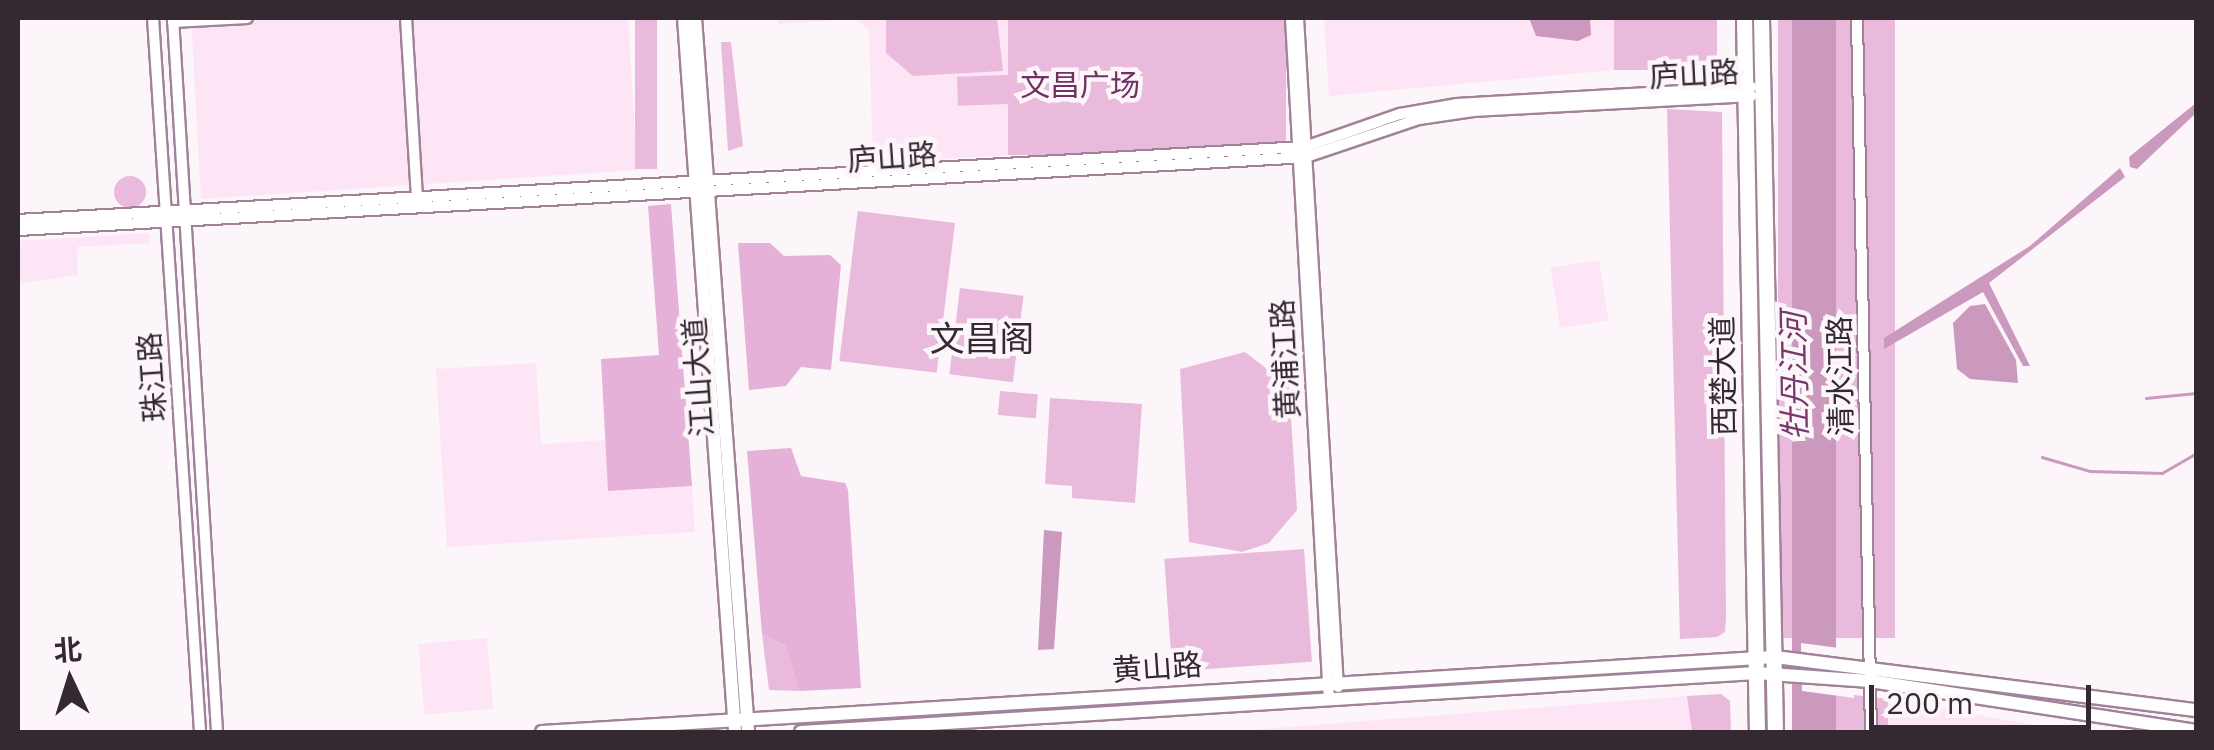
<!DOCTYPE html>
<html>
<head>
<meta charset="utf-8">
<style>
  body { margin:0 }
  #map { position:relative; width:2214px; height:750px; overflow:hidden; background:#fcf5fa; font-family:"IBM Plex Sans","Noto Sans SC",sans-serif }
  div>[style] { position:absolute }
  .built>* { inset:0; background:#fee5f6; transform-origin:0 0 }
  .green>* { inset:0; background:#eabadd; transform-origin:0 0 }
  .round { border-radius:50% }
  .forest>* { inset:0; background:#e6b1d8 }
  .water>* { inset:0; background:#cb98be; transform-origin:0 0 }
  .pier>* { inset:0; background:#fcf5fa }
  .stream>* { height:2.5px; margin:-1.25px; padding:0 1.25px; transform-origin:1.25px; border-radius:1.25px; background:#cb98be }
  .roads { filter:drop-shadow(2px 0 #a18298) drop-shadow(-2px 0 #a18298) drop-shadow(0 2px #a18298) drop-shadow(0 -2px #a18298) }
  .minor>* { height:10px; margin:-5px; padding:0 5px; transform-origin:5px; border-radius:5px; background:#fff }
  .major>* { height:12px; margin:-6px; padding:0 6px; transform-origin:6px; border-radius:6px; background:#fff }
  .highway>* { height:15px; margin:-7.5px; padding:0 7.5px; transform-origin:7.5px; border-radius:7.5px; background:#fff }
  span { translate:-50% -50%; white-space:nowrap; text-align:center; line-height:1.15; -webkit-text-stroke:9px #fcf5fa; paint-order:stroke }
  .street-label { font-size:30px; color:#342831 }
  .park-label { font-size:30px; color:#6f3162 }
  .water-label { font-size:32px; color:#78396a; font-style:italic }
  .quarter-label { font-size:35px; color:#342831 }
  .frame { position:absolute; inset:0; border:20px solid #342831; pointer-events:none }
  .north { position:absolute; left:20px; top:630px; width:100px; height:100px; -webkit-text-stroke:8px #fcf5fa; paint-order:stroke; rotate:356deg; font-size:28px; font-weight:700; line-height:40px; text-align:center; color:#342831 }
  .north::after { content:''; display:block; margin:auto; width:35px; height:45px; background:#342831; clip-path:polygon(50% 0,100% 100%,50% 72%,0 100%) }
  .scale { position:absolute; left:1869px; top:685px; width:222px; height:45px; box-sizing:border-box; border:5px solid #342831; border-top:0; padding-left:12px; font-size:30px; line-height:35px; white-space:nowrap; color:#342831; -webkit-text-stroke:8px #fcf5fa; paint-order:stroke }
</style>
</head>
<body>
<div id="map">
  <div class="built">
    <div style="clip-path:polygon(191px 18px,628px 18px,637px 170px,201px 199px)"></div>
    <div style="clip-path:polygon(778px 18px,1008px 18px,1018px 155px,873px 162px,869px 30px,856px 19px,778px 24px)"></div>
    <div style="clip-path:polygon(1324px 18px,1614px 18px,1615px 70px,1329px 96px)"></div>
    <div style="clip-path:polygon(149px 233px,150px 243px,77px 247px,78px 275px,18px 284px,18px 241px)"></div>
    <div style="left:1599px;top:260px;width:61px;height:49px;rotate:81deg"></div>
    <div style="clip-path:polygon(536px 363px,541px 444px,606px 440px,609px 491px,692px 486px,695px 532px,447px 547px,436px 369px)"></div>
    <div style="left:487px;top:638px;width:71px;height:69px;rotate:85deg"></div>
    <div style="clip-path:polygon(1687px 696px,1692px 732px,1224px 732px)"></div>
    <div style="clip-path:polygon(1888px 699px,2040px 726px,2040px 732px,1888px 732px)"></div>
  </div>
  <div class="green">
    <div style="left:635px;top:18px;width:22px;height:151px"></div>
    <div style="clip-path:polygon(886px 18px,997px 18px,1003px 71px,913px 76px,886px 53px)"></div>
    <div style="left:1008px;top:18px;width:278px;height:137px"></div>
    <div style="left:1614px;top:18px;width:103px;height:52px"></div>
    <div style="left:1778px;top:18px;width:117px;height:620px"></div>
    <div style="clip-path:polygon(721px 42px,731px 42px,743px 146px,728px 151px)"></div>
    <div style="left:1008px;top:75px;width:29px;height:51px;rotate:88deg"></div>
    <div style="clip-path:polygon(1667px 109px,1722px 112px,1726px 617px,1725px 632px,1717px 637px,1680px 639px)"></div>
    <div class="round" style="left:114px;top:176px;width:32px;height:32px"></div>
    <div style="left:955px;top:223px;width:151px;height:98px;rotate:97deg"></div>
    <div style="left:960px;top:288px;width:64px;height:87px;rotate:7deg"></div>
    <div style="clip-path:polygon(1245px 352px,1289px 386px,1297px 510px,1269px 543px,1242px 552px,1189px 542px,1180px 369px)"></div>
    <div style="left:1000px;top:391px;width:38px;height:24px;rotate:5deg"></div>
    <div style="clip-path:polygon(1050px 398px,1142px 404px,1135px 503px,1072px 498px,1072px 486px,1045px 484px)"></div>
    <div style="left:1304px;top:549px;width:113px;height:140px;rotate:86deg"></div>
    <div style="clip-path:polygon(762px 634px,785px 646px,799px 691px,769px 690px)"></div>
    <div style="clip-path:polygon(1796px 688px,1888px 699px,1888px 732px,1797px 732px)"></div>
    <div style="clip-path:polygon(1721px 694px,1730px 701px,1731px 732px,1692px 732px,1687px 696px)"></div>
  </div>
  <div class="forest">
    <div style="clip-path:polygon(671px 204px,692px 486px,608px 491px,601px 359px,659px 355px,648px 206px)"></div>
    <div style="clip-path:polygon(738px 243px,770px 243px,784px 256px,830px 255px,841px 265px,831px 370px,801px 367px,786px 386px,749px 390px)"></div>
    <div style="clip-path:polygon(791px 448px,801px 476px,845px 483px,848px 490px,861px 688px,799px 691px,785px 646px,762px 634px,747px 451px)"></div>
  </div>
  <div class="water">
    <div style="clip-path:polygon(1529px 18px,1590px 18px,1591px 35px,1578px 41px,1536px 36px)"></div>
    <div style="left:1792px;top:18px;width:44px;height:714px"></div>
    <div style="clip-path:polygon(2196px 103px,2196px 113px,2137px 169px,2130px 167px,2129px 157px)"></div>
    <div style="clip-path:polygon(2120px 168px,2125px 177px,1989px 283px,2030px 366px,2023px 366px,1983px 292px,1884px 349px,1884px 338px,2030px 246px)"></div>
    <div style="clip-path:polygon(1985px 304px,2016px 360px,2018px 383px,1970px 379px,1957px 369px,1953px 323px,1970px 306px)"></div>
    <div style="clip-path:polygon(1044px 530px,1062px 532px,1054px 649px,1038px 650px)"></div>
  </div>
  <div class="pier">
    <div style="clip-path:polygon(1801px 643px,1854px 650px,1854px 698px,1802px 691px)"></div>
  </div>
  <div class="stream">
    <div style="left:2146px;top:398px;width:50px;rotate:-5.7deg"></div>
    <div style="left:2042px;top:457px;width:50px;rotate:16.3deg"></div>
    <div style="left:2090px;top:471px;width:72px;rotate:1.6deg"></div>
    <div style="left:2162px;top:473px;width:39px;rotate:-30deg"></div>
  </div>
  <div class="roads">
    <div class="minor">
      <div style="left:153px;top:18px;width:716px;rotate:86.23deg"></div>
      <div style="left:173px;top:18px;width:715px;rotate:86.47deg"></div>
      <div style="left:406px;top:18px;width:181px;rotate:86.5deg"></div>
      <div style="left:1291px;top:18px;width:682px;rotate:86.81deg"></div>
      <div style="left:1298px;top:18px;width:670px;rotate:86.58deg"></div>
      <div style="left:1857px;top:18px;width:714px;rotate:88.88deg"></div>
      <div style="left:173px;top:22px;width:74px;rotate:-3.1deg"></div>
      <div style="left:18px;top:220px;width:1289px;rotate:-3.25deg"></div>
      <div style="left:1305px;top:147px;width:101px;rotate:-19.2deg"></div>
      <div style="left:1400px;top:114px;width:58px;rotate:-10deg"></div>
      <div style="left:1457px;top:104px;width:295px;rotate:-3.3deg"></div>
      <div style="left:18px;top:230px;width:1290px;rotate:-3.24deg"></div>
      <div style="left:1306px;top:157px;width:119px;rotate:-18.6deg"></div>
      <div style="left:1419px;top:119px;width:55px;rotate:-8.4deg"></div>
      <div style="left:1473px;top:111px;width:279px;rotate:-3.1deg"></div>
    </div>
    <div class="major">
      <div style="left:684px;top:18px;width:716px;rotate:85.91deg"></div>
      <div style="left:695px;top:18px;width:716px;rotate:85.75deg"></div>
      <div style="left:542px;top:732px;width:1235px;rotate:-3.48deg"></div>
      <div style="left:1775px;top:657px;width:424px;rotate:7.2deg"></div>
      <div style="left:801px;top:732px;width:957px;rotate:-3.54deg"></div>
      <div style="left:1756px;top:673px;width:114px;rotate:4deg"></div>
      <div style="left:1870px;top:681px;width:330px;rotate:8.7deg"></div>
    </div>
    <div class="highway">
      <div style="left:1744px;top:18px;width:714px;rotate:88.96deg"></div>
      <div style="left:1761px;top:18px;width:714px;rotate:88.88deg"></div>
    </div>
  </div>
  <div class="street-label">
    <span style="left:1694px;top:74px;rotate:-3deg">庐山路</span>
    <span style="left:892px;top:157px;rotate:-4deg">庐山路</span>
    <span style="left:1285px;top:359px;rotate:-93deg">黄浦江路</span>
    <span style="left:1723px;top:376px;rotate:-91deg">西楚大道</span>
    <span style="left:1840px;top:376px;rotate:-91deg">清水江路</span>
    <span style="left:152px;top:377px;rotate:-94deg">珠江路</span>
    <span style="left:698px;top:377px;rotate:-94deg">江山大道</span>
    <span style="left:1157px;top:667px;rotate:-4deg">黄山路</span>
  </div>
  <div class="park-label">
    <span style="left:1080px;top:85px">文昌广场</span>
  </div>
  <div class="water-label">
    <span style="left:1794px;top:376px;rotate:-91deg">牡丹江河</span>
  </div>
  <div class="quarter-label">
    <span style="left:982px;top:338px">文昌阁</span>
  </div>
  <div class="frame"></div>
  <div class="north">北</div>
  <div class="scale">200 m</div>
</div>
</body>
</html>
